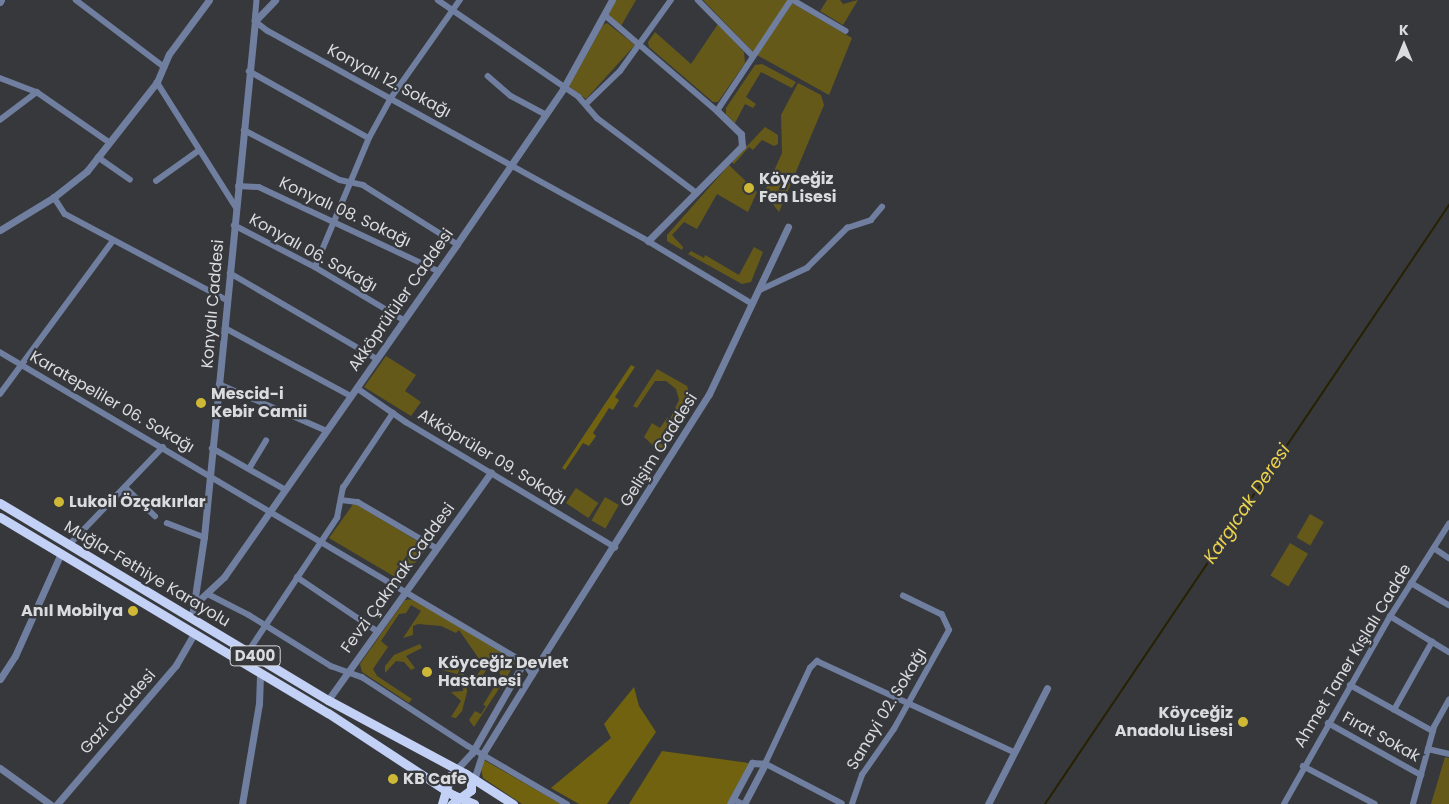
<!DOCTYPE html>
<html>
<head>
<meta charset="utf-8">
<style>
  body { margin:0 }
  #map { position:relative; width:1449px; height:804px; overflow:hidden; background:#36383c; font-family:Poppins,sans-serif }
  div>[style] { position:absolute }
  .green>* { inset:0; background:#65591a; transform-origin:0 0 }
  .forest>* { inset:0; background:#70620f }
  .stream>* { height:2px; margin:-1px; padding:0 1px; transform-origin:1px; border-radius:1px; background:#272102 }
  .minor>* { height:5.5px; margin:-2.75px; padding:0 2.75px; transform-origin:2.75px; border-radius:2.75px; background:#707e9f }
  .tertiary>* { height:7px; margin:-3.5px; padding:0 3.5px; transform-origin:3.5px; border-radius:3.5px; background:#707e9f }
  .trunk>* { height:9px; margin:-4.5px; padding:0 4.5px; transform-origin:4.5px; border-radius:4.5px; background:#c2d1f5 }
  .dots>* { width:14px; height:14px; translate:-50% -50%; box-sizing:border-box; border:2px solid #36383c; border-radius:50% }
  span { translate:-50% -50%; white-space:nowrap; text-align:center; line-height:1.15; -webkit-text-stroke:4.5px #36383c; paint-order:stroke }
  .shield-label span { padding:1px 4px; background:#36383c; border:1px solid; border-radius:4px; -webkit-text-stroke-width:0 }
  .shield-label { font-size:15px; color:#dadbdf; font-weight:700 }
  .street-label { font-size:16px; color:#dadbdf }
  .poi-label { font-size:16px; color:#dadbdf; font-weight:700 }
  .left { translate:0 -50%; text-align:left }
  .right { translate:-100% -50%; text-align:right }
  .water-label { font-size:18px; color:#ecd34e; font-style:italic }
  .north { position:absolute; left:1379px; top:20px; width:50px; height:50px; -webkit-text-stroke:4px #36383c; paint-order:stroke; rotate:0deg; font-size:14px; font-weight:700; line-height:20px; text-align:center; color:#dadbdf }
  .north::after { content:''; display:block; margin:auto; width:18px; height:22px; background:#dadbdf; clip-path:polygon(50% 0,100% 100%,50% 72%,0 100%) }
</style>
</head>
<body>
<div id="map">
  <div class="green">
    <div style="clip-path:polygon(616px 0,636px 0,621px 26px,608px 15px)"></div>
    <div style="clip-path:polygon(703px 0,788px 0,753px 52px)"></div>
    <div style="clip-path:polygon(827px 0,840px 0,843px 4px,858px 0,843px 25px,820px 11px)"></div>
    <div style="clip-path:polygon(792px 3px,852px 38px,829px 95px,757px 55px)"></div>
    <div style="clip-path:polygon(607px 23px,635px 45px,586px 99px,569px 86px,603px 25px)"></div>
    <div style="clip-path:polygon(718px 24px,744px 52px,745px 63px,718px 102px,713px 102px,649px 47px,648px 42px,655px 32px,691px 64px)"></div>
    <div style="clip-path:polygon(762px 64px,796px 82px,792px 88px,761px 72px,746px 97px,756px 104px,753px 108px,745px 104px,735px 123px,726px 114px,726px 108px,755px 65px)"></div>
    <div style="clip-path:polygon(798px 83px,821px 95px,824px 105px,779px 212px,764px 193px,782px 153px,781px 115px)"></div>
    <div style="clip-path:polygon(765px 127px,778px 135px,778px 144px,774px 146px,762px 140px,753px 150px,749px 147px,734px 164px,732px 162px)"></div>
    <div style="clip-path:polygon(729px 165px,757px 192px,748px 212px,717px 194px,697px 229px,684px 222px,672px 235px,683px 247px,682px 250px,667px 241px,667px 235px)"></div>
    <div style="clip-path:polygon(754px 247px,763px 252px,751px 282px,742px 284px,688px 254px,691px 251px,704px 258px,705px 255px,739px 275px)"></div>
    <div style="clip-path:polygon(386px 356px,416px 375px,405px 391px,421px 402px,411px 416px,364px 387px)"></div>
    <div style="clip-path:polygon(657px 369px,687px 386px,692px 402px,660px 452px,644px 437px,652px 423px,660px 428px,667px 418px,670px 419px,679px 400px,676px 389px,666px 381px,655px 381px,637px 408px,633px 406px)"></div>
    <div style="left:576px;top:488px;width:27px;height:18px;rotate:34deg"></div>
    <div style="left:605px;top:497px;width:16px;height:27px;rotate:30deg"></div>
    <div style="clip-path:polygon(354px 503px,424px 545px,425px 550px,406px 576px,395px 577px,329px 538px)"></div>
    <div style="left:1310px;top:514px;width:16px;height:27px;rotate:30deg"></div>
    <div style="left:1290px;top:543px;width:21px;height:38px;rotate:31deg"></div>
    <div style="clip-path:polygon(415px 599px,514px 660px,515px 664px,474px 727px,469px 720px,475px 711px,481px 714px,486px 706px,483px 705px,501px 676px,499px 672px,487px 669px,477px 684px,477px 675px,484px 666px,459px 630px,456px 633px,441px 626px,418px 624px,413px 626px,413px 635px,403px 638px,421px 611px,411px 605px,406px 613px,399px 614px,381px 641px,388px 647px,373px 669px,377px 676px,412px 699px,409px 703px,362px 672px,360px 664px,405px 600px)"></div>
    <div style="clip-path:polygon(420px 644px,422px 648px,406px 656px,415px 668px,411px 670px,404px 662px,396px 661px,385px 673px,385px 666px,394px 655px)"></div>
    <div style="clip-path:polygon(458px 667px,466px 677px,467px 692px,462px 711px,456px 718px,451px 717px,461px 701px,451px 692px,463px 691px,464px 676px,442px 670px)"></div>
    <div style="clip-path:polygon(1445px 757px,1449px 758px,1449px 804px,1431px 804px)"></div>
  </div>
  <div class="forest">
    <div style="clip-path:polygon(631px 365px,635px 367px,615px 397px,619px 400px,613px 410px,609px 408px,593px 433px,596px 436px,589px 446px,583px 443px,565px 470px,562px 468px)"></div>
    <div style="clip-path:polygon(634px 687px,639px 706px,656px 732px,607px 804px,579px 804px,551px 788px,611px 738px,604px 724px)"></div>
    <div style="clip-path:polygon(662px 751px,749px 763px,727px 804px,629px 804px)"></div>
    <div style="clip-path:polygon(484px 760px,561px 804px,522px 804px,483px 778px,481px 768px)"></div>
  </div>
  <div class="stream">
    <div style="left:1045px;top:804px;width:723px;rotate:-56deg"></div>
  </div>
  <div class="minor">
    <div style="left:76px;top:0;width:109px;rotate:37.2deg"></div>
    <div style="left:257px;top:0;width:21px;rotate:95deg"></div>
    <div style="left:255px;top:21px;width:16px;rotate:38deg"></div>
    <div style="left:268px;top:31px;width:434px;rotate:28.9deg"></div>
    <div style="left:648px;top:241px;width:122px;rotate:31deg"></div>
    <div style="left:438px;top:0;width:171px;rotate:34.5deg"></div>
    <div style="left:579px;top:97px;width:28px;rotate:49deg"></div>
    <div style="left:597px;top:118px;width:125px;rotate:36.9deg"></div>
    <div style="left:698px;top:0;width:78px;rotate:45.5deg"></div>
    <div style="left:793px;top:0;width:61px;rotate:30.3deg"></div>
    <div style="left:605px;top:15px;width:148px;rotate:40.6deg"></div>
    <div style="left:717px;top:111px;width:133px;rotate:-56.3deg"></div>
    <div style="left:249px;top:71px;width:137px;rotate:29.2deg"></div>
    <div style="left:488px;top:76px;width:30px;rotate:41deg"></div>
    <div style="left:511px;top:96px;width:40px;rotate:28deg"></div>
    <div style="left:0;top:78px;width:40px;rotate:21deg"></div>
    <div style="left:37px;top:92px;width:88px;rotate:34.8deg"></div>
    <div style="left:157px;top:82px;width:148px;rotate:57.7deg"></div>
    <div style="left:586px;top:104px;width:47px;rotate:-44.1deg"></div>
    <div style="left:620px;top:71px;width:87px;rotate:-54.3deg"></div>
    <div style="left:0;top:120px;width:46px;rotate:-37.1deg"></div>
    <div style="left:244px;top:130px;width:108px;rotate:27.5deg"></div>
    <div style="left:340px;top:180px;width:24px;rotate:12deg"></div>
    <div style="left:363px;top:185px;width:111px;rotate:32.1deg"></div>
    <div style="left:98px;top:157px;width:39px;rotate:35deg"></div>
    <div style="left:156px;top:181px;width:52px;rotate:-35.5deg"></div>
    <div style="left:238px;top:186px;width:21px;rotate:3deg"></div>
    <div style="left:259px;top:187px;width:198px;rotate:25.1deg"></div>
    <div style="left:54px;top:197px;width:20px;rotate:57deg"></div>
    <div style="left:65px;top:214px;width:183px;rotate:28deg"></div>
    <div style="left:234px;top:225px;width:91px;rotate:27.4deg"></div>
    <div style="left:315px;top:267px;width:104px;rotate:30.8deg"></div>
    <div style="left:315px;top:267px;width:140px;rotate:-67.3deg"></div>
    <div style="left:369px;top:138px;width:46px;rotate:-61.2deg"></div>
    <div style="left:391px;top:98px;width:120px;rotate:-54.9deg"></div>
    <div style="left:230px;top:273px;width:170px;rotate:30.3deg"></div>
    <div style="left:760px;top:290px;width:52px;rotate:-25.1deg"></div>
    <div style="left:807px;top:268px;width:57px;rotate:-45deg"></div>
    <div style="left:847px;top:228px;width:25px;rotate:-18deg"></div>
    <div style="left:871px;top:220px;width:17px;rotate:-50deg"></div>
    <div style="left:225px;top:328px;width:143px;rotate:28.4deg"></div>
    <div style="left:0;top:352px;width:609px;rotate:30.61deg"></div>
    <div style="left:219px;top:384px;width:118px;rotate:23.5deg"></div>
    <div style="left:357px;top:388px;width:60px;rotate:34.8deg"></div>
    <div style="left:406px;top:422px;width:244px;rotate:30.9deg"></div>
    <div style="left:0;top:394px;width:190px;rotate:-53.6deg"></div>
    <div style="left:212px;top:448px;width:85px;rotate:29.6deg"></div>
    <div style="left:249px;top:469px;width:33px;rotate:-59deg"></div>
    <div style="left:125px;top:487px;width:42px;rotate:44deg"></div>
    <div style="left:341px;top:500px;width:17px;rotate:7deg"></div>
    <div style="left:358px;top:502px;width:91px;rotate:30.5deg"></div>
    <div style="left:167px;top:523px;width:40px;rotate:21deg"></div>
    <div style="left:70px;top:544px;width:134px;rotate:-46.2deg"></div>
    <div style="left:1434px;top:548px;width:18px;rotate:34deg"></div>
    <div style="left:297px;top:577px;width:97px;rotate:34deg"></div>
    <div style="left:1411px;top:583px;width:44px;rotate:30.1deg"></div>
    <div style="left:208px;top:594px;width:46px;rotate:27.1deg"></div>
    <div style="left:249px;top:615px;width:97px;rotate:31.9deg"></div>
    <div style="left:331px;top:666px;width:33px;rotate:20deg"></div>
    <div style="left:362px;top:677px;width:126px;rotate:33.1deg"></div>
    <div style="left:468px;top:746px;width:115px;rotate:30.4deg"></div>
    <div style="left:1390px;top:616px;width:69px;rotate:31.4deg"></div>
    <div style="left:248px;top:652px;width:161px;rotate:-56.4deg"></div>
    <div style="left:337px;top:518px;width:31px;rotate:-79deg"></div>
    <div style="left:343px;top:488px;width:90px;rotate:-56.3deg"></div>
    <div style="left:1350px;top:685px;width:95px;rotate:29deg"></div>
    <div style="left:1394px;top:710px;width:78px;rotate:-60.8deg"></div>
    <div style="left:1328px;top:723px;width:107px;rotate:29.2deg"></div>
    <div style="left:1428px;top:749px;width:22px;rotate:13deg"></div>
    <div style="left:1303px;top:766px;width:81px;rotate:27.8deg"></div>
    <div style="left:733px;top:799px;width:11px;rotate:27deg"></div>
    <div style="left:842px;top:804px;width:87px;rotate:-152.5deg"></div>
    <div style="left:765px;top:764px;width:106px;rotate:-64.9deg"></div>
    <div style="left:810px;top:668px;width:10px;rotate:-45deg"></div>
    <div style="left:817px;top:661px;width:217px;rotate:24.8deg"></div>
    <div style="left:852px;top:804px;width:31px;rotate:-71deg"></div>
    <div style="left:862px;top:775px;width:56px;rotate:-55.2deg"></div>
    <div style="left:894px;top:729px;width:113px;rotate:-60.9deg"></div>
    <div style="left:949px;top:630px;width:17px;rotate:-115deg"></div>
    <div style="left:942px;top:615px;width:43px;rotate:-154deg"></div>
    <div style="left:1284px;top:804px;width:211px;rotate:-60.5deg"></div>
    <div style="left:1388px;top:620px;width:114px;rotate:-57.6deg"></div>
    <div style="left:1413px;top:804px;width:80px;rotate:-74.7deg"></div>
    <div style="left:1434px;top:727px;width:31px;rotate:-61deg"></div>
  </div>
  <div class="tertiary">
    <div style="left:0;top:2px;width:2px;rotate:-63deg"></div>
    <div style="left:0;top:230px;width:63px;rotate:-31.4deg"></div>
    <div style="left:54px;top:197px;width:42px;rotate:-38.2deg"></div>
    <div style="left:87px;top:171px;width:113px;rotate:-51.8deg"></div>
    <div style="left:157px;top:82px;width:30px;rotate:-67deg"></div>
    <div style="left:169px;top:54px;width:67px;rotate:-53.5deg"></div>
    <div style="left:648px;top:241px;width:134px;rotate:-45.3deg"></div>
    <div style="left:742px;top:146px;width:12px;rotate:-95deg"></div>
    <div style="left:741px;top:134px;width:33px;rotate:-136deg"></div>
    <div style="left:195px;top:604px;width:40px;rotate:-43deg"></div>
    <div style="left:224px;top:577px;width:406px;rotate:-55deg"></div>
    <div style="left:457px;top:244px;width:188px;rotate:-55.6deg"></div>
    <div style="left:563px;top:89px;width:102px;rotate:-61.2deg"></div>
    <div style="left:192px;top:617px;width:81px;rotate:-81.5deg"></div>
    <div style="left:204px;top:537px;width:519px;rotate:-84.36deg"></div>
    <div style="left:255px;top:21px;width:29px;rotate:-46deg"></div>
    <div style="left:532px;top:674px;width:331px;rotate:-57.7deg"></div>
    <div style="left:709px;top:394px;width:185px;rotate:-64.7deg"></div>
    <div style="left:0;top:679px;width:27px;rotate:-57deg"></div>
    <div style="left:15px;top:656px;width:113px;rotate:-65.9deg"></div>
    <div style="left:328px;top:700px;width:280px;rotate:-54.4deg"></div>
    <div style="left:0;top:768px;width:62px;rotate:35.8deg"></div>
    <div style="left:455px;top:771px;width:25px;rotate:-47deg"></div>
    <div style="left:472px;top:753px;width:105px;rotate:-60.3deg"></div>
    <div style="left:524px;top:662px;width:14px;rotate:56deg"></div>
    <div style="left:532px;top:674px;width:95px;rotate:121.7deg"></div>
    <div style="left:482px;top:755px;width:29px;rotate:108deg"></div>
    <div style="left:57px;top:804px;width:183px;rotate:-49.4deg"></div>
    <div style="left:176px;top:665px;width:36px;rotate:-60deg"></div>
    <div style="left:242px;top:804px;width:101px;rotate:-80.4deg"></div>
    <div style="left:259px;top:704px;width:31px;rotate:-88deg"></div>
    <div style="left:730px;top:804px;width:47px;rotate:-61.8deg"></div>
    <div style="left:752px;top:763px;width:13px;rotate:4deg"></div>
    <div style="left:765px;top:764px;width:45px;rotate:117.7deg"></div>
    <div style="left:988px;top:804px;width:130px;rotate:-63deg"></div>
  </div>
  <div class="trunk">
    <div style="left:0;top:503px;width:383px;rotate:31deg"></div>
    <div style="left:328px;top:700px;width:157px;rotate:28.2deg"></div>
    <div style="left:466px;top:774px;width:56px;rotate:32.6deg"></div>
    <div style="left:0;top:517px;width:382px;rotate:30.9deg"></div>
    <div style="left:328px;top:713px;width:149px;rotate:33.3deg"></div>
    <div style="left:453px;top:795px;width:23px;rotate:23deg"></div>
    <div style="left:442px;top:804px;width:29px;rotate:-74deg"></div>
    <div style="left:450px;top:776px;width:14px;rotate:-12deg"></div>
    <div style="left:464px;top:773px;width:9px;rotate:41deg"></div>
    <div style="left:471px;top:779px;width:11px;rotate:90deg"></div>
    <div style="left:471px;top:790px;width:24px;rotate:144deg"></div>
  </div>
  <div class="dots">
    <div style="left:749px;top:188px;background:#d0b837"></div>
    <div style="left:201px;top:403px;background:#d0b837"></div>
    <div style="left:59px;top:502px;background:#d0b837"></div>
    <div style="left:133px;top:611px;background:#d0b837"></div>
    <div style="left:427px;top:672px;background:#d0b837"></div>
    <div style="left:1243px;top:722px;background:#d0b837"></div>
    <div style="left:393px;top:779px;background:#d0b837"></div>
  </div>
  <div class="shield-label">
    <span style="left:255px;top:656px">D400</span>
  </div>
  <div class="street-label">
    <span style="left:389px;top:81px;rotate:28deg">Konyalı 12. Sokağı</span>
    <span style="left:345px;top:212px;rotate:25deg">Konyalı 08. Sokağı</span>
    <span style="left:313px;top:253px;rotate:29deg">Konyalı 06. Sokağı</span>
    <span style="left:401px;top:300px;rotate:-55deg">Akköprülüler Caddesi</span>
    <span style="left:213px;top:304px;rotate:-85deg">Konyalı Caddesi</span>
    <span style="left:112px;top:402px;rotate:30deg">Karatepeliler 06. Sokağı</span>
    <span style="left:659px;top:450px;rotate:-58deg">Gelişim Caddesi</span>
    <span style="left:492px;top:457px;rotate:31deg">Akköprüler 09. Sokağı</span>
    <span style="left:147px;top:574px;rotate:31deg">Muğla-Fethiye Karayolu</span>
    <span style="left:398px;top:578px;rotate:-54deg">Fevzi Çakmak Caddesi</span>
    <span style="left:1353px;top:656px;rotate:-59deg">Ahmet Taner Kışlalı Cadde</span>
    <span style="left:887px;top:709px;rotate:-59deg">Sanayi 02. Sokağı</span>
    <span style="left:118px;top:712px;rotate:-49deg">Gazi Caddesi</span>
    <span style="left:1381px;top:737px;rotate:29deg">Fırat Sokak</span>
  </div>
  <div class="poi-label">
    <span class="left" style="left:759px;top:188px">Köyceğiz<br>Fen Lisesi</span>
    <span class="left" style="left:211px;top:403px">Mescid-i<br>Kebir Camii</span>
    <span class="left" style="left:69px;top:502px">Lukoil Özçakırlar</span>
    <span class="right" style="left:123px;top:611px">Anıl Mobilya</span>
    <span class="left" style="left:438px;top:672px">Köyceğiz Devlet<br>Hastanesi</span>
    <span class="right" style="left:1233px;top:722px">Köyceğiz<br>Anadolu Lisesi</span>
    <span class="left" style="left:403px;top:779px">KB Cafe</span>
  </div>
  <div class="water-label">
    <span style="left:1247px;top:504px;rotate:-56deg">Kargıcak Deresi</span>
  </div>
  <div class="north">K</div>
</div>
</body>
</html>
